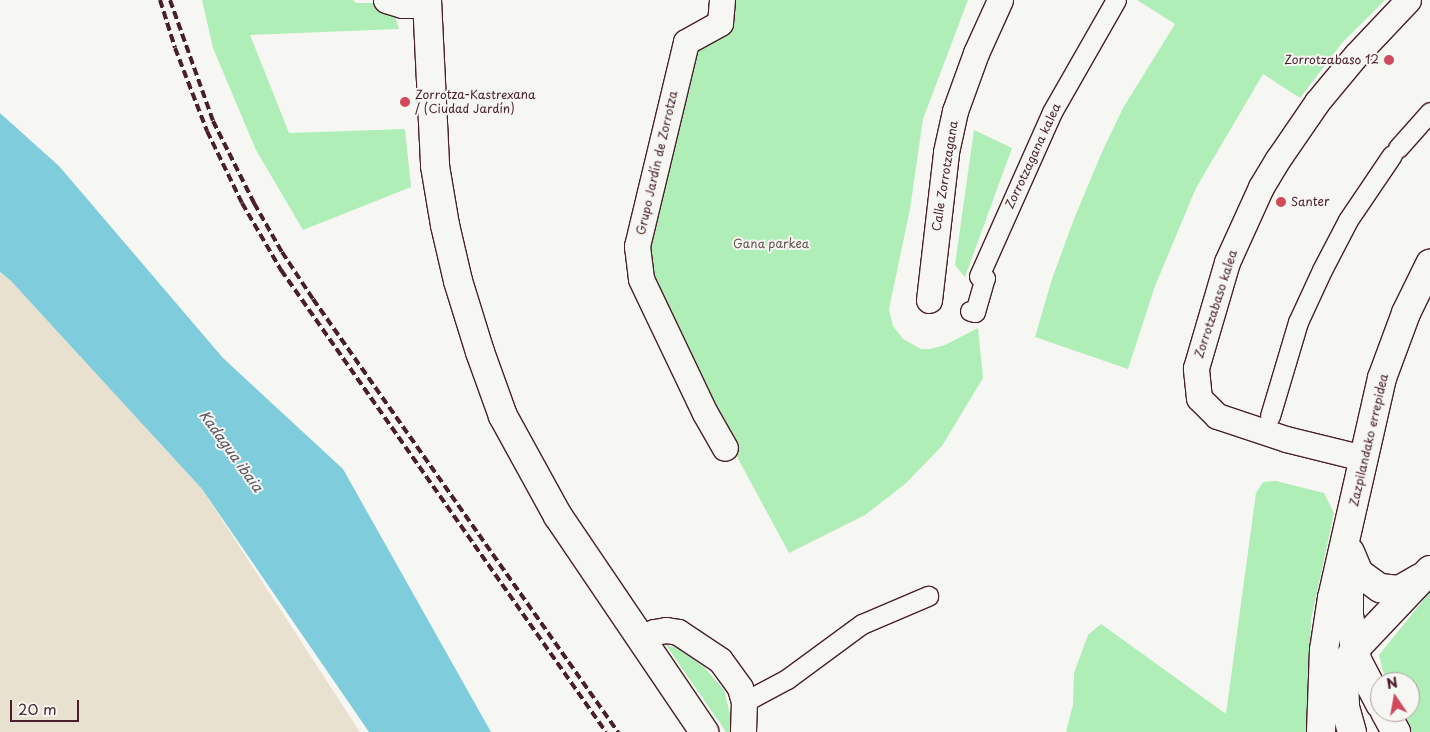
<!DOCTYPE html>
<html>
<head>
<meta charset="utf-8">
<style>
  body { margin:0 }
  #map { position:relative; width:1430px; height:732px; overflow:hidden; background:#f6f6f2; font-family:"Playpen Sans",sans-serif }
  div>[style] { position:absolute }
  .built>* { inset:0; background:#e9e1d0 }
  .green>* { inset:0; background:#afeeb6 }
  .water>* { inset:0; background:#7fcddc }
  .roads { filter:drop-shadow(1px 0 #4a1f2b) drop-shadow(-1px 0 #4a1f2b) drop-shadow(0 1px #4a1f2b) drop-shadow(0 -1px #4a1f2b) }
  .pedestrian>* { height:19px; margin:-9.5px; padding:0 9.5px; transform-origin:9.5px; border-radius:9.5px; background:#f6f6f2 }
  .minor>* { height:25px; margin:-12.5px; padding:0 12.5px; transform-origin:12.5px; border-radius:12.5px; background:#f6f6f2 }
  .tertiary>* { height:28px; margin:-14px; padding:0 14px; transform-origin:14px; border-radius:14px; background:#f6f6f2 }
  .motorway>* { height:28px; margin:-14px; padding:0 14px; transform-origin:14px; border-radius:14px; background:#f6f6f2 }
  .rail>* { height:4px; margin-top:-2px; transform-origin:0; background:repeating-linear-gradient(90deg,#4a1f2b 0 8px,transparent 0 12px) }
  .dots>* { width:14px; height:14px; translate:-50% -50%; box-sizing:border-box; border:2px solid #f6f6f2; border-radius:50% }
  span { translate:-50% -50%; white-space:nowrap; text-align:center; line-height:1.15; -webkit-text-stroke:4px #f6f6f2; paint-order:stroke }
  .poi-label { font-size:12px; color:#4a1f2b }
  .right { translate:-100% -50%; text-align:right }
  .left { translate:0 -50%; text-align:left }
  .street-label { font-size:12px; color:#4a1f2b }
  .park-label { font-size:12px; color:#63534e }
  .water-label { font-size:14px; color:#5a5360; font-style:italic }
  .north { position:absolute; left:1370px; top:672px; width:50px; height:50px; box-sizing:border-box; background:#f6f6f2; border:1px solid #b1a0a2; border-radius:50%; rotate:348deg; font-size:14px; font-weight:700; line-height:20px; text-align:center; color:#4a1f2b }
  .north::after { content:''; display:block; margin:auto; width:18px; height:22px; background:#d1495b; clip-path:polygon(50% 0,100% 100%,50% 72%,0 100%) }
  .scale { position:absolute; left:10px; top:700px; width:69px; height:22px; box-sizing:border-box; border:2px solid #4a1f2b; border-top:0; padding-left:6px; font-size:15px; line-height:18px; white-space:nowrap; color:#4a1f2b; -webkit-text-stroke:4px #f6f6f2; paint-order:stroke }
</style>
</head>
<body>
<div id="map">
  <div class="built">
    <div style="clip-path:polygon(0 273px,11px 281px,202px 489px,360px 732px,0 732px)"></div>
  </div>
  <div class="green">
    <div style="clip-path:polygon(202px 0,353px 0,356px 3px,373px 3px,395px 16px,399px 29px,250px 35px,289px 133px,405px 129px,411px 187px,303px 230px,256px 150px,213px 48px)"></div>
    <div style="clip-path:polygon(722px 0,968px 0,923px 119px,910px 209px,889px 309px,893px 326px,903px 339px,921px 349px,930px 349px,945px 345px,978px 328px,983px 378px,942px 446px,905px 484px,865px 515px,789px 553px,641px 279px,686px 42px)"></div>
    <div style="clip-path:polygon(1137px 0,1385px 0,1342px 43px,1300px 98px,1263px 74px,1196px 188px,1155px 286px,1128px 369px,1035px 337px,1052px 279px,1074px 219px,1102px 152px,1123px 108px,1175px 24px)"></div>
    <div style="clip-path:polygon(974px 130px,1012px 148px,965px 277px,955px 265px)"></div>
    <div style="clip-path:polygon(1276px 481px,1324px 493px,1334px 513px,1311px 620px,1308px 732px,1066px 732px,1073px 705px,1074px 673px,1088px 635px,1101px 624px,1226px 714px,1256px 493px,1263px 482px)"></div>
    <div style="clip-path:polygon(1430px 592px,1430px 732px,1405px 732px,1397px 712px,1410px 712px,1410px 682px,1386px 682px,1379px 655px)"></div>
    <div style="clip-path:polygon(666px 645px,678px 648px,704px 667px,724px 690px,730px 714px,730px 732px,726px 732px)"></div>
  </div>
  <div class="water">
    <div style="clip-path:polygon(0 113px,59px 166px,223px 358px,343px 469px,491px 732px,369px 732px,202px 489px,11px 281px,0 272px)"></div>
  </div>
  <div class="roads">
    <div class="pedestrian">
      <div style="left:1398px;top:148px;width:48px;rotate:-48.4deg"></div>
      <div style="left:970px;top:311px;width:5px;rotate:11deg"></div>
      <div style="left:975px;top:312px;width:35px;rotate:-74deg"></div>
      <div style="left:985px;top:278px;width:6px;rotate:-162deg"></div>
      <div style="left:979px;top:276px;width:180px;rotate:-66deg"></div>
      <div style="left:1052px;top:112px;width:129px;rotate:-60.3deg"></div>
      <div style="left:1270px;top:416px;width:98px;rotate:-73.4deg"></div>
      <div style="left:1298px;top:322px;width:57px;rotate:-65.2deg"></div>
      <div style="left:1322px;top:270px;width:56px;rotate:-62.5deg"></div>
      <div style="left:1348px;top:220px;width:78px;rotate:-55.9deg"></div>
      <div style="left:744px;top:702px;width:49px;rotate:-28.1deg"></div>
      <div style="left:787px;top:679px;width:93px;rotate:-36.3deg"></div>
      <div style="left:862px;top:624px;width:72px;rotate:-23deg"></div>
    </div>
    <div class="minor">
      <div style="left:386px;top:0;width:17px;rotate:17deg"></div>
      <div style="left:402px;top:5px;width:25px"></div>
      <div style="left:722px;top:0;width:23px;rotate:95deg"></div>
      <div style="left:720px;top:23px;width:39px;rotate:151deg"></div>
      <div style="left:686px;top:42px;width:210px;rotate:103.5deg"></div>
      <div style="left:637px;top:246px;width:33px;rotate:83deg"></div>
      <div style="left:641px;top:279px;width:148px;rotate:64.5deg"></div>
      <div style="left:705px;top:413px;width:40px;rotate:60.3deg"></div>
      <div style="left:929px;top:300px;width:149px;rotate:-83.4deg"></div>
      <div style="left:946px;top:152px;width:42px;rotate:-77.6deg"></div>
      <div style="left:955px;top:111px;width:62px;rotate:-70.1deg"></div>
      <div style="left:976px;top:53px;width:58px;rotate:-65.6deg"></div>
      <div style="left:1363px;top:458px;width:79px;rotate:-166.1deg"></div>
      <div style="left:1286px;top:439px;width:73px;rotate:-161.6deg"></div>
      <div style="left:1217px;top:416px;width:25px;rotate:-135deg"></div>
      <div style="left:1199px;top:398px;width:30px;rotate:-96deg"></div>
      <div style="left:1196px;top:368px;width:110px;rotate:-73.7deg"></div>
      <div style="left:1227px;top:262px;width:82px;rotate:-65.6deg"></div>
      <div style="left:1261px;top:187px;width:33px;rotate:-59deg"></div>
      <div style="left:1278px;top:159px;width:69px;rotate:-55.6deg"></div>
      <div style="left:1317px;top:102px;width:62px;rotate:-50.2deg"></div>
      <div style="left:1357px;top:54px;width:74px;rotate:-46.6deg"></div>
      <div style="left:642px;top:640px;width:14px;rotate:-34deg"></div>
      <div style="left:654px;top:632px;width:12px;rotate:-9deg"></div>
      <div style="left:666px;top:630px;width:12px;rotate:9deg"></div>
      <div style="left:678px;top:632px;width:50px;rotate:33.7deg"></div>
      <div style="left:720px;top:660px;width:34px;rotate:54deg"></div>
      <div style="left:740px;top:688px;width:15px;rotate:74deg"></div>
      <div style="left:744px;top:702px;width:30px;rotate:92deg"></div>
    </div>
    <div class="tertiary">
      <div style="left:427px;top:0;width:166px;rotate:87.2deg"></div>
      <div style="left:435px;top:166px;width:60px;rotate:80.4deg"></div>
      <div style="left:445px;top:225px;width:57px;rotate:76.9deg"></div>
      <div style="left:458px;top:281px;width:74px;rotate:72.8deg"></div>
      <div style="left:480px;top:352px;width:68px;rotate:70.2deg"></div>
      <div style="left:503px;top:416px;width:114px;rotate:61.2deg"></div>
      <div style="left:558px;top:516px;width:261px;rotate:55.9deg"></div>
      <div style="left:1349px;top:591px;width:24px;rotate:90deg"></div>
      <div style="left:1349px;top:615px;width:46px;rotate:79.9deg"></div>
      <div style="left:1357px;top:660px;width:50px;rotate:62.4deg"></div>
      <div style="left:1333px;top:622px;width:24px;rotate:-92deg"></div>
      <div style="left:1332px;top:598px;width:226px;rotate:-77.2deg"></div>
      <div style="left:1382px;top:378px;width:69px;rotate:-69.7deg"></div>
      <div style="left:1406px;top:313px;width:55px;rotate:-63.9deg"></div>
      <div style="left:1338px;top:682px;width:52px;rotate:74.4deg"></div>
      <div style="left:1385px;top:712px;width:23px;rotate:61deg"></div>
    </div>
    <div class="motorway">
      <div style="left:1350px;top:552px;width:23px;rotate:67deg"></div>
      <div style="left:1359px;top:573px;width:26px;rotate:36deg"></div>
      <div style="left:1380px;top:588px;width:19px;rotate:6deg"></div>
      <div style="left:1399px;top:590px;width:24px;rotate:-30deg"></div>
      <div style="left:1345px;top:705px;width:24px;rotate:-92deg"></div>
      <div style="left:1344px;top:681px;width:21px;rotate:-79deg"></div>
      <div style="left:1348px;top:660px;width:13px;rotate:-58deg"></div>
      <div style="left:1355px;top:649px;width:109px;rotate:-46.5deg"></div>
      <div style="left:1321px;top:732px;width:82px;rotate:-87.9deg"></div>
      <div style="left:1324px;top:650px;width:53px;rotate:-81.3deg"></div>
    </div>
  </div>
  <div class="rail">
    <div style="left:160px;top:0;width:50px;rotate:72.6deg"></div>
    <div style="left:175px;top:48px;width:89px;rotate:68.9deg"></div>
    <div style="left:207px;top:131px;width:80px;rotate:64.1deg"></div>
    <div style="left:242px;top:203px;width:78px;rotate:59.8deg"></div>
    <div style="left:281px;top:270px;width:565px;rotate:54.88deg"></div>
    <div style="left:170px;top:0;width:128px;rotate:70.4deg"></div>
    <div style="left:213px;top:121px;width:92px;rotate:63.4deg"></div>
    <div style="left:254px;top:203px;width:56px;rotate:60.3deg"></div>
    <div style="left:282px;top:252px;width:56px;rotate:56.6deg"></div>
    <div style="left:313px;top:299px;width:530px;rotate:54.84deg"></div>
  </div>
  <div class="dots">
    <div style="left:1389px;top:60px;background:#d1495b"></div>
    <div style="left:405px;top:102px;background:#d1495b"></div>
    <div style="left:1281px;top:202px;background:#d1495b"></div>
  </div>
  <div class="poi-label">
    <span class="right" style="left:1379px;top:60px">Zorrotzabaso 12</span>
    <span class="left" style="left:415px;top:102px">Zorrotza-Kastrexana<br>/ (Ciudad Jardín)</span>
    <span class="left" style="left:1291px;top:202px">Santer</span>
  </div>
  <div class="street-label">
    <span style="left:1033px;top:156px;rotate:-65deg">Zorrotzagana kalea</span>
    <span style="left:657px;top:163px;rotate:-77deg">Grupo Jardín de Zorrotza</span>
    <span style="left:945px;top:176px;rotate:-81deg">Calle Zorrotzagana</span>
    <span style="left:1216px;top:304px;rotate:-72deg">Zorrotzabaso kalea</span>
    <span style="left:1369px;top:440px;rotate:-77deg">Zazpilandako errepidea</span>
  </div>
  <div class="park-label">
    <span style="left:771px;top:244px">Gana parkea</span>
  </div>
  <div class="water-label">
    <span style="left:231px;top:451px;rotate:54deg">Kadagua ibaia</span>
  </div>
  <div class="north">N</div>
  <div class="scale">20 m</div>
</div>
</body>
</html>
